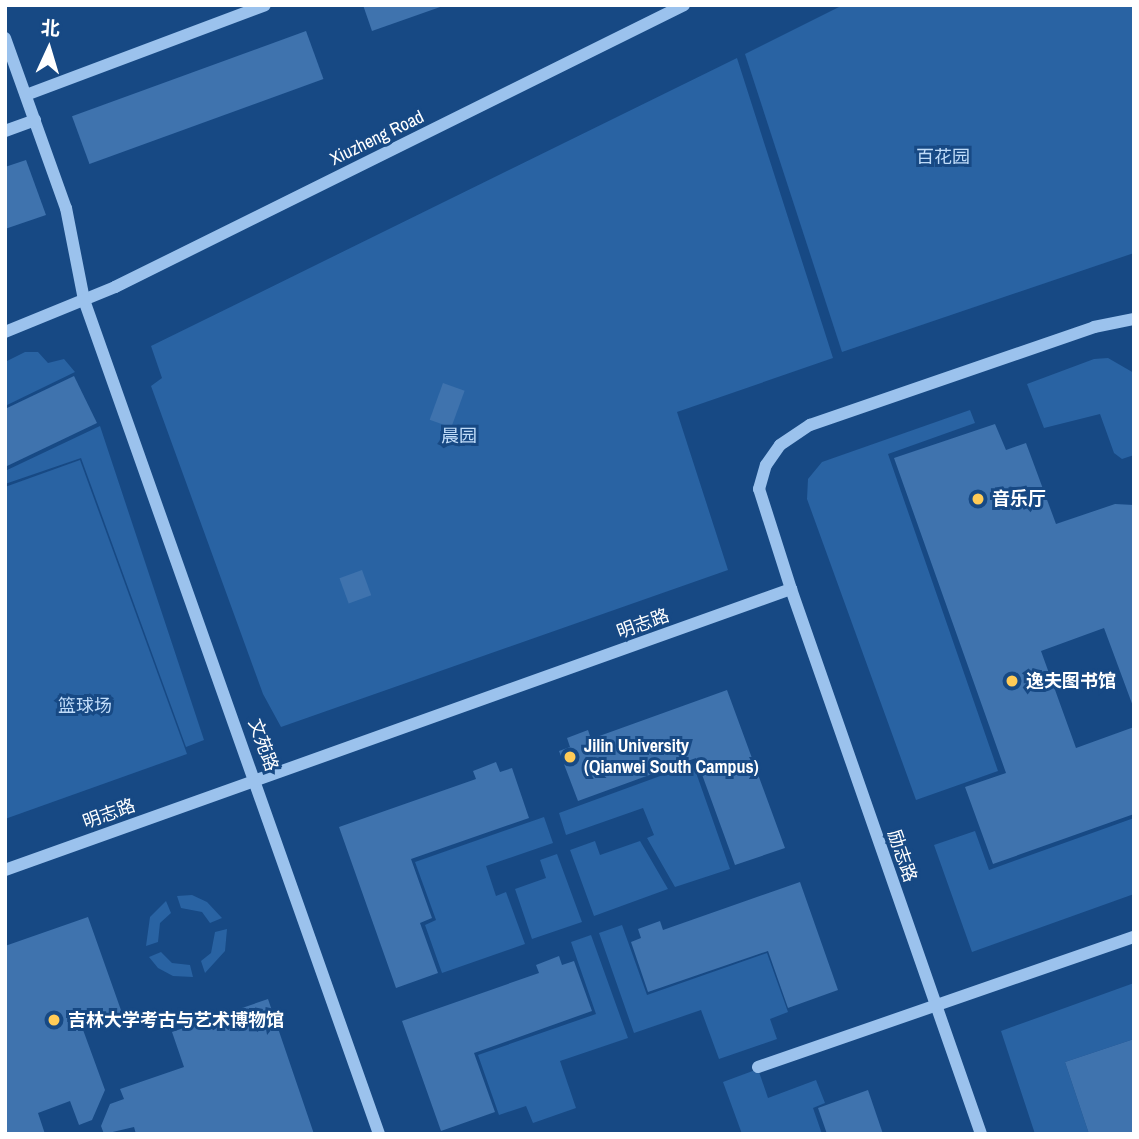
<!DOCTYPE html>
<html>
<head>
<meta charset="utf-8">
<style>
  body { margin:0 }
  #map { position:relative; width:1139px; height:1139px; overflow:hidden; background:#174984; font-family:"Archivo Narrow","Noto Sans SC",sans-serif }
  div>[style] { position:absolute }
  .green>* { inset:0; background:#2963a3 }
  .building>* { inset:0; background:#3f73ae; transform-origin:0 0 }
  .minor>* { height:12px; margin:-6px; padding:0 6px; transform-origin:6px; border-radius:6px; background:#9bc2ed }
  .dots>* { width:19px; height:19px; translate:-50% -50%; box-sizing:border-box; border:4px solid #174984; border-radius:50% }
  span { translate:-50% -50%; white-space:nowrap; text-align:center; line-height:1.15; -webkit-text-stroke:6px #174984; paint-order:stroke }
  .street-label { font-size:18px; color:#fff }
  .park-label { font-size:18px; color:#c0dcf9 }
  .poi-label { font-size:18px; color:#fff; font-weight:700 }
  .left { translate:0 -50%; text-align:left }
  .frame { position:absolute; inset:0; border:7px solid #fff; pointer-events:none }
  .north { position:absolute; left:14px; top:14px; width:70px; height:70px; -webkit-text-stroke:5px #174984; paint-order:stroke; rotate:4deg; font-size:19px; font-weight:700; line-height:28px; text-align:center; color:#fff }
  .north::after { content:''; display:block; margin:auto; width:24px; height:32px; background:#fff; clip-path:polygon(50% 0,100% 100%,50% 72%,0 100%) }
</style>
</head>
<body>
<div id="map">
  <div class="green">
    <div style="clip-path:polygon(843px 5px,1134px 5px,1134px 253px,842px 352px,745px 54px)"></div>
    <div style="clip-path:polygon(737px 58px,833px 358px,677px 412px,728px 570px,281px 727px,263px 694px,151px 386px,162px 378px,151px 346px)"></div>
    <div style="clip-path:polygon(25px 352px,38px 352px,48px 363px,64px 359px,75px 372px,5px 406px,5px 362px)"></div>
    <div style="clip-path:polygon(1108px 358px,1134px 373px,1134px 455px,1122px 459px,1114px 453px,1100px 414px,1044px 428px,1027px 384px,1094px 359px)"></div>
    <div style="clip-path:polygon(970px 410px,975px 423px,888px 454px,998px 771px,916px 800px,807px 499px,808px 479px,822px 462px)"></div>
    <div style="clip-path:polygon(100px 426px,204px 740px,186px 747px,81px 458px,5px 484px,5px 471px)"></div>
    <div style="clip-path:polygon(80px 460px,187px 754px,5px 819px,5px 487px)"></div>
    <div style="clip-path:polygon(693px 764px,730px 869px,675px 887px,647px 838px,654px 835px,643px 808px,566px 835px,559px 813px)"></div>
    <div style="clip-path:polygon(544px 817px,553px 843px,486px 866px,496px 896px,506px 892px,525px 944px,442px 973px,425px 925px,436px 920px,415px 862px)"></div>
    <div style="clip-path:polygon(1134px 818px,1134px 894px,972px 952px,934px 845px,975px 831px,989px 870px)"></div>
    <div style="clip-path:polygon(595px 841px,600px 855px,640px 841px,668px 889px,594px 916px,570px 850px)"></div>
    <div style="clip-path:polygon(557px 854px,582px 922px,532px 939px,515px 889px,546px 878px,540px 860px)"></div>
    <div style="clip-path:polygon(192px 895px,207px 902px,222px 918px,210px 923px,202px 912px,181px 908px,177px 896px)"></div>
    <div style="clip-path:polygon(166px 901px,171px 913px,160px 923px,158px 942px,146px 946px,150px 917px)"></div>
    <div style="clip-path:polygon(622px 925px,647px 995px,767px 953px,788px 1012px,770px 1019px,777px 1039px,719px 1059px,701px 1010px,634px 1033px,599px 933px)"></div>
    <div style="clip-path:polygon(227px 929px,225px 951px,205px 973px,201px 961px,211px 953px,215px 932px)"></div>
    <div style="clip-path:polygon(591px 935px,628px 1038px,560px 1061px,576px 1108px,533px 1123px,526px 1106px,499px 1115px,478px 1055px,596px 1014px,571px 942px)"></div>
    <div style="clip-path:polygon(161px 952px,172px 963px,190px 965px,193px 977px,173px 976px,158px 968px,149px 957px)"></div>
    <div style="clip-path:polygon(1134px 983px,1134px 1039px,1065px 1062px,1089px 1134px,1035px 1134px,1001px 1031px)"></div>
    <div style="clip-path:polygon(758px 1069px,768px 1098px,816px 1080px,825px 1103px,813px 1108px,822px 1134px,742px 1134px,723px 1082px)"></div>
  </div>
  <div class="building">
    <div style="clip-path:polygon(363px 5px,443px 5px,443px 6px,372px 31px)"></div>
    <div style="left:306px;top:31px;width:51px;height:249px;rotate:70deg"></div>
    <div style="clip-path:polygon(26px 160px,46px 215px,5px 229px,5px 167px)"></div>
    <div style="clip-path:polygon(74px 376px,97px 423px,5px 467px,5px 409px)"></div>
    <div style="left:443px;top:383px;width:23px;height:39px;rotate:20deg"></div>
    <div style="clip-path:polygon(995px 424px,1006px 450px,1026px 443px,1056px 524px,1115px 504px,1134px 505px,1134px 709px,1104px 628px,1041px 651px,1076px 748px,1134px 727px,1134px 814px,993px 864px,965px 787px,1006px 773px,894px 458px)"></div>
    <div style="left:362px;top:570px;width:27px;height:24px;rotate:70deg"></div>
    <div style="clip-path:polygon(727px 690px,785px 848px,735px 865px,696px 758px,578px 801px,559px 751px,570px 747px,567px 738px,588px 730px,591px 739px)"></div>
    <div style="clip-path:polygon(496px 762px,500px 772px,512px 768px,529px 818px,411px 859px,432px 918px,420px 923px,438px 973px,396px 988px,339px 827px,476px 779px,473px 771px)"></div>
    <div style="clip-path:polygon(800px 882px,838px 990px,788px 1008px,768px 951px,648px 992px,631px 942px,641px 938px,638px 929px,660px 921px,663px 930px)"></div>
    <div style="clip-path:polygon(88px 917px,122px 1013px,82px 1027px,105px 1090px,92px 1120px,79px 1125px,70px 1101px,38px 1113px,45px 1134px,5px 1134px,5px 946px)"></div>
    <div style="clip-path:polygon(559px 956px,562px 965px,574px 961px,592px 1011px,474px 1053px,495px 1112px,441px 1131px,402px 1021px,539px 973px,536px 965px)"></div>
    <div style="clip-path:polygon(268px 999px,314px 1134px,136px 1134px,134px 1127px,104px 1134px,101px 1126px,110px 1104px,124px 1099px,120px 1089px,184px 1067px,172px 1032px)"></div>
    <div style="clip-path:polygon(1134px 1039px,1134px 1134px,1089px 1134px,1065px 1062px)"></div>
    <div style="clip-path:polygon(868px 1090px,883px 1134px,827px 1134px,818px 1108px)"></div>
  </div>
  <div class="minor">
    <div style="left:5px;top:38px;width:181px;rotate:70.3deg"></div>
    <div style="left:66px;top:208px;width:94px;rotate:78.9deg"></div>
    <div style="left:84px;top:300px;width:885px;rotate:70.52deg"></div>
    <div style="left:26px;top:95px;width:255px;rotate:-20.6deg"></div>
    <div style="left:5px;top:131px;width:32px;rotate:-20deg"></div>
    <div style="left:5px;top:332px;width:119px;rotate:-22.2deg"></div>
    <div style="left:115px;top:287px;width:635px;rotate:-26.36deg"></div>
    <div style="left:791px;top:589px;width:577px;rotate:70.78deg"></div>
    <div style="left:5px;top:870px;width:835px;rotate:-19.67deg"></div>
    <div style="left:791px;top:589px;width:105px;rotate:-107.7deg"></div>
    <div style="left:759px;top:489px;width:25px;rotate:-74deg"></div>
    <div style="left:766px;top:465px;width:24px;rotate:-55deg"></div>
    <div style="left:780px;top:445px;width:36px;rotate:-34deg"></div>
    <div style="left:810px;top:425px;width:300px;rotate:-19deg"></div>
    <div style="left:1094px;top:327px;width:41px;rotate:-11.3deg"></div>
    <div style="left:758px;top:1067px;width:398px;rotate:-19.1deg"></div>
  </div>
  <div class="dots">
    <div style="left:978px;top:499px;background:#ffcb57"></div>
    <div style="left:1012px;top:681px;background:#ffcb57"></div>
    <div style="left:570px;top:757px;background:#ffcb57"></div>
    <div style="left:54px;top:1020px;background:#ffcb57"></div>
  </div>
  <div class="street-label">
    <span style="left:377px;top:138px;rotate:-26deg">Xiuzheng Road</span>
    <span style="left:643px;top:624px;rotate:-20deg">明志路</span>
    <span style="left:263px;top:745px;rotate:70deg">文苑路</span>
    <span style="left:109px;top:814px;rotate:-20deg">明志路</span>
    <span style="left:902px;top:856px;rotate:71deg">励志路</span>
  </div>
  <div class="park-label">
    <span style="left:943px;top:157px">百花园</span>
    <span style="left:459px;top:436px">晨园</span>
    <span style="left:85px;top:706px">篮球场</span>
  </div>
  <div class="poi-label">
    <span class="left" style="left:992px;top:499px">音乐厅</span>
    <span class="left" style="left:1026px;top:681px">逸夫图书馆</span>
    <span class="left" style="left:584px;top:757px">Jilin University<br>(Qianwei South Campus)</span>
    <span class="left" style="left:68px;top:1020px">吉林大学考古与艺术博物馆</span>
  </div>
  <div class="frame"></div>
  <div class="north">北</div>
</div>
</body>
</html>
